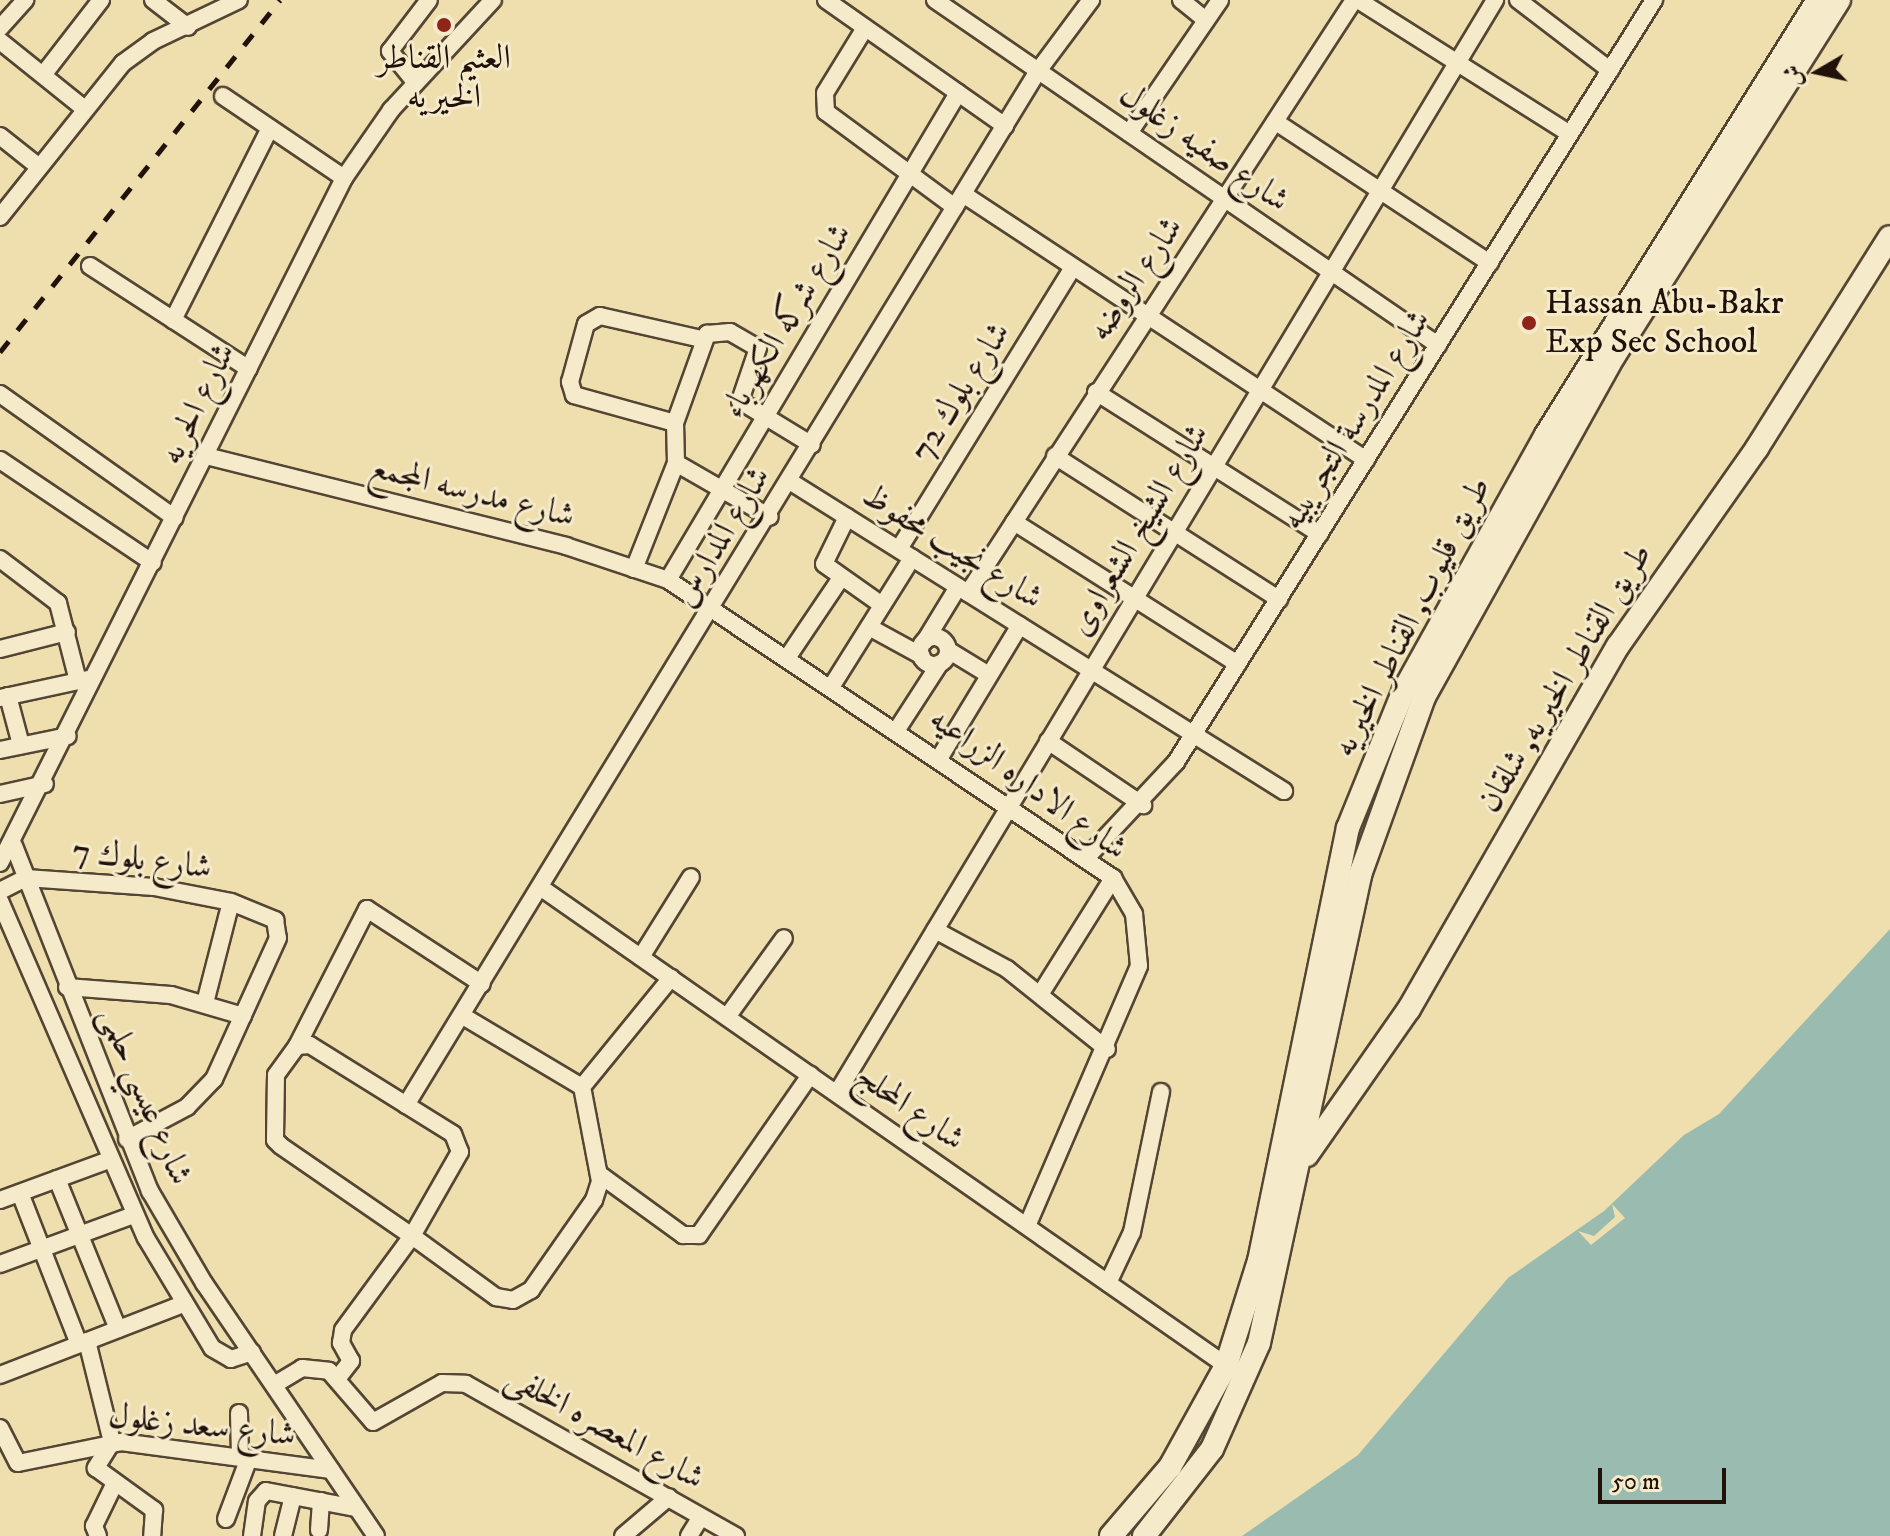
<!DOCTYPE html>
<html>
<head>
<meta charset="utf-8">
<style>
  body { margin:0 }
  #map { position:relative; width:1890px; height:1536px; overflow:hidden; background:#efdfae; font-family:"IM FELL DW Pica",Amiri,serif }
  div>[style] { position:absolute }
  .water>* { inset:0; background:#9abcb0 }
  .pier>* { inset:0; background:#efdfae }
  .roads { filter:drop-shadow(2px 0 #544534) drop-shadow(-2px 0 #544534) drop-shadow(0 2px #544534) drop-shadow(0 -2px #544534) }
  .street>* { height:16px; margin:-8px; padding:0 8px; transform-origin:8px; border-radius:8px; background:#f5eaca }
  .street>.ring { margin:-8px; padding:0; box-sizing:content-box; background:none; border:16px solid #f5eaca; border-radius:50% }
  .secondary>* { height:22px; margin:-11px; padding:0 11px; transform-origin:11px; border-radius:11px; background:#f5eaca }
  .rail>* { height:5px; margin-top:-2.5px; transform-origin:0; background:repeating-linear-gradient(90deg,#20120b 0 14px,transparent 0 28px) }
  .dots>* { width:22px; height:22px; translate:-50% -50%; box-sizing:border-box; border:4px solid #f5eaca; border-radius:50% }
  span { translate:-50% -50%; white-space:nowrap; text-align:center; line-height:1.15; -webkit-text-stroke:6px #f5eaca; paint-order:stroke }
  .poi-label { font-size:34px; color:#20120b }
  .left { translate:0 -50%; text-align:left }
  .street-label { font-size:34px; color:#20120b }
  .north { position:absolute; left:1778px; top:32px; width:80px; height:80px; -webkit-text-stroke:6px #f5eaca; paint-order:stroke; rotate:261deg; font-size:22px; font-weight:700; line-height:32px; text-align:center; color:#20120b }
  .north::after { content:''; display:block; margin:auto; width:28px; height:36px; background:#20120b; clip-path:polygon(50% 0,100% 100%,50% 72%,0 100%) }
  .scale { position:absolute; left:1598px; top:1468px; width:128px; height:36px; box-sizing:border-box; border:4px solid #20120b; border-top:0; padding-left:10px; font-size:24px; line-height:28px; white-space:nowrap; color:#20120b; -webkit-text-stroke:6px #f5eaca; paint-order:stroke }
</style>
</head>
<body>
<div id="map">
  <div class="water">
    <div style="clip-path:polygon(1890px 929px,1890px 1536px,1242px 1536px,1358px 1455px,1508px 1278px,1604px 1211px,1684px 1135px,1719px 1114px)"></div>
  </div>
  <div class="pier">
    <div style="clip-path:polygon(1612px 1204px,1625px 1218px,1591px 1245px,1578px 1231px,1594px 1236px,1615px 1217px)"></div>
  </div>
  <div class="roads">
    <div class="street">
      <div style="left:153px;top:0;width:44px;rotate:37.6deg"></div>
      <div style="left:826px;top:0;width:219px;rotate:35.1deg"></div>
      <div style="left:935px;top:0;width:610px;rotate:34.45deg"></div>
      <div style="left:1181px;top:0;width:32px;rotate:39deg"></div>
      <div style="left:1358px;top:0;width:249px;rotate:32.3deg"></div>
      <div style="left:1518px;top:0;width:116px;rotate:37.3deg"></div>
      <div style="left:0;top:28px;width:38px;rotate:-48deg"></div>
      <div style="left:865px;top:28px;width:76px;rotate:121.6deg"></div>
      <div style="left:825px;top:93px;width:19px;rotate:87deg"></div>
      <div style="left:826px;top:112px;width:160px;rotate:36.4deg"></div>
      <div style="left:0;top:41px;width:109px;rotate:38.7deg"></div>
      <div style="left:43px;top:75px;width:95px;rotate:-52.3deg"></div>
      <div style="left:415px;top:82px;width:40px;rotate:-129deg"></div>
      <div style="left:390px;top:51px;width:64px;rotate:-52.6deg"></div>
      <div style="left:223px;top:96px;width:146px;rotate:34.1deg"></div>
      <div style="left:1276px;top:122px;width:256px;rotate:33.4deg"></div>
      <div style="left:1129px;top:133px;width:161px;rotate:-55.6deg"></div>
      <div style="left:0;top:136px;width:50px;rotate:38.5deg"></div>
      <div style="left:963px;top:194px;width:483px;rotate:33.4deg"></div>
      <div style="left:0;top:217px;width:197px;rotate:-51.4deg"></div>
      <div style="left:123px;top:63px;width:37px;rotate:-36deg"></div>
      <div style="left:153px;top:41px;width:95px;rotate:-25.5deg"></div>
      <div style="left:90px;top:266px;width:189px;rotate:32.9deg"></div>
      <div style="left:173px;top:320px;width:215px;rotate:-63.2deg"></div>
      <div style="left:1096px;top:392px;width:265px;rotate:32.4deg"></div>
      <div style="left:0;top:394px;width:214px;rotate:35.3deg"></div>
      <div style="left:675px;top:423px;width:105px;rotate:-164.5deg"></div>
      <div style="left:574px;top:395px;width:14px;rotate:-107deg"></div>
      <div style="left:570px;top:382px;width:60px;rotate:-74.6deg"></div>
      <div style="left:586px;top:324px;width:16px;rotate:-30deg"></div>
      <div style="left:600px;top:316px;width:104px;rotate:12.8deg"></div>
      <div style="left:206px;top:456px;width:371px;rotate:14deg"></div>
      <div style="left:566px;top:546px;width:108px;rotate:18.4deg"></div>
      <div style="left:668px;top:580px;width:536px;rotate:33.81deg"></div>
      <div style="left:1113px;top:878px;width:42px;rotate:59.7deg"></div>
      <div style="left:1134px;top:914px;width:52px;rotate:84.5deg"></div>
      <div style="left:1139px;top:966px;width:283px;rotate:113.3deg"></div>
      <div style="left:1055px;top:456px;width:266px;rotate:32.6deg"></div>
      <div style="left:0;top:460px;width:184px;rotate:33.9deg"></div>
      <div style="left:676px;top:463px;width:108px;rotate:29.9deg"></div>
      <div style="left:791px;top:482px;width:582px;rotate:32.08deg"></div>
      <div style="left:847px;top:517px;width:52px;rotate:116.1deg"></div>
      <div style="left:824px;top:564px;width:71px;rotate:35.3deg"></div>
      <div style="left:1014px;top:522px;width:265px;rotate:32.4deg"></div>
      <div style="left:899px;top:549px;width:331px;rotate:-58.3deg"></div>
      <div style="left:0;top:559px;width:73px;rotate:37.2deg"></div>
      <div style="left:58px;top:603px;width:81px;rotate:75.6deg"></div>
      <div style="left:634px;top:569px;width:114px;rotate:-68.4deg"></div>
      <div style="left:676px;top:463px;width:40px;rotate:-91.4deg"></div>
      <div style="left:675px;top:423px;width:95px;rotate:-70.2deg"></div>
      <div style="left:707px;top:334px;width:23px;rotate:-5deg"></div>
      <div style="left:730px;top:332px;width:32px;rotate:30deg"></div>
      <div style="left:758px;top:348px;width:56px;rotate:108.8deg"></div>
      <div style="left:740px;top:401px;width:84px;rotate:31.4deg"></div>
      <div style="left:668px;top:580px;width:567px;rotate:-59.23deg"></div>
      <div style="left:968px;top:593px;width:708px;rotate:-56.94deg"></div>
      <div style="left:869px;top:627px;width:60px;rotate:28.7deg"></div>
      <div class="ring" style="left:920px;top:637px;width:12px;height:12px"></div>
      <div style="left:925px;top:641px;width:63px;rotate:-58.6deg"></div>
      <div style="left:0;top:649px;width:69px;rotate:-14.2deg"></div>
      <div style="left:948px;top:650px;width:48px;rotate:31.4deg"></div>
      <div style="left:789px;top:655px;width:93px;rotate:-56deg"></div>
      <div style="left:833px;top:684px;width:149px;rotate:-57.9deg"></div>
      <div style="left:8px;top:696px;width:51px;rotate:75.1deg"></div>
      <div style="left:0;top:698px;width:90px;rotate:-12.2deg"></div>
      <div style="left:898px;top:728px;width:77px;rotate:-57.1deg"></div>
      <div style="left:1048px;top:741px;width:115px;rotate:34deg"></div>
      <div style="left:0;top:750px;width:69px;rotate:-11.6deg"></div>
      <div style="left:940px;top:757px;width:154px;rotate:-58.8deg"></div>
      <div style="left:0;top:794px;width:46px;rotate:-12.5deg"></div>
      <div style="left:14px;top:846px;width:371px;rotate:68.5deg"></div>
      <div style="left:150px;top:1191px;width:107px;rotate:59.6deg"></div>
      <div style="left:204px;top:1283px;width:306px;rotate:55.8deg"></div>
      <div style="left:1088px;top:856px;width:129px;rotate:-46.9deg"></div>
      <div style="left:1176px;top:762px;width:900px;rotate:-57.9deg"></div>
      <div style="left:0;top:863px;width:767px;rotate:-63.33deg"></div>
      <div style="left:344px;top:178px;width:83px;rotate:-55.3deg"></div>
      <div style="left:391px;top:110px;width:150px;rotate:-47.2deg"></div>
      <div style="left:540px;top:887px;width:846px;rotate:34.89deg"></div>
      <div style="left:0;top:891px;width:29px;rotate:-27deg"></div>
      <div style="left:26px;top:878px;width:128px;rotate:4deg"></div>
      <div style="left:154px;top:887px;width:78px;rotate:11deg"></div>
      <div style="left:231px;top:902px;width:48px;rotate:22.2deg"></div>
      <div style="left:275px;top:920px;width:18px;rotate:81deg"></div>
      <div style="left:278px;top:938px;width:155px;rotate:114.4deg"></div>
      <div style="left:214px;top:1079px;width:39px;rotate:134deg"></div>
      <div style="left:187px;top:1107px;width:68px;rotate:151.9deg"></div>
      <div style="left:0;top:901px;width:367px;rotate:66.6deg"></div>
      <div style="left:146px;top:1238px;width:128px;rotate:59deg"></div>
      <div style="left:212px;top:1348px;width:22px;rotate:30deg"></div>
      <div style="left:231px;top:1359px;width:22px;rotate:-18deg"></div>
      <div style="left:935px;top:930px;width:82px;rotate:28.4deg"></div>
      <div style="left:1007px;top:969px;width:128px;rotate:38.7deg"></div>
      <div style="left:641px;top:957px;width:94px;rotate:-58deg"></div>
      <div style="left:67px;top:987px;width:104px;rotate:4.4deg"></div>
      <div style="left:171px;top:995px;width:75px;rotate:16.3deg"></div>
      <div style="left:1041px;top:993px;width:136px;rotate:-57.9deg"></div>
      <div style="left:205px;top:1003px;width:104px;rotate:-75.6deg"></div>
      <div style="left:727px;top:1017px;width:97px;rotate:-54.2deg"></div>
      <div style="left:297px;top:1046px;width:154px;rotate:-62.9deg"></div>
      <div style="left:367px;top:909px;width:137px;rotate:33.1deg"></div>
      <div style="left:582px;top:1087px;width:141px;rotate:-50.8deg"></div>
      <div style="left:837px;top:1093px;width:1276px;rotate:-58.95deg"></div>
      <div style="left:406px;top:1105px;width:1212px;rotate:-58.57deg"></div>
      <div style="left:1038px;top:71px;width:89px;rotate:-53.3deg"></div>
      <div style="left:599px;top:1174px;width:104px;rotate:36deg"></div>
      <div style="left:683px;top:1235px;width:16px"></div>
      <div style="left:699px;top:1235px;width:195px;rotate:-55.2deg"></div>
      <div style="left:57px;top:1179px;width:162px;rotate:67.9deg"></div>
      <div style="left:20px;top:1193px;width:162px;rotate:68.7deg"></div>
      <div style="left:0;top:1200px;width:116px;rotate:-20.2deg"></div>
      <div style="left:0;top:1264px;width:143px;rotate:-20.1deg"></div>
      <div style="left:1108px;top:1283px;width:56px;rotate:-64.8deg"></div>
      <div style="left:1132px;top:1232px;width:143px;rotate:-78.3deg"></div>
      <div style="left:87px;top:1341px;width:104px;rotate:76.1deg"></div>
      <div style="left:112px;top:1442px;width:31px;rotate:122deg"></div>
      <div style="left:96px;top:1468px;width:72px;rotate:35.9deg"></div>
      <div style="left:154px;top:1510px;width:26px;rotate:94deg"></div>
      <div style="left:0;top:1375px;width:196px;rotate:-21.2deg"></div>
      <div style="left:337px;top:1379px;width:23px;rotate:-52deg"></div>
      <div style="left:351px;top:1361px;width:21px;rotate:-119deg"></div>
      <div style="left:341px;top:1343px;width:13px;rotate:-81deg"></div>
      <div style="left:343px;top:1330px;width:117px;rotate:-53.7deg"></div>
      <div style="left:412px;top:1236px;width:97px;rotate:-60.3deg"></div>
      <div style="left:460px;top:1152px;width:19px;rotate:-111deg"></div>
      <div style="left:453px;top:1134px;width:168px;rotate:-148.1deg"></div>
      <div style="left:310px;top:1045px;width:13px;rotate:176deg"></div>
      <div style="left:297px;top:1046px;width:36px;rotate:126deg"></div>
      <div style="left:276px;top:1075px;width:65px;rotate:90.9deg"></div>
      <div style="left:275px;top:1140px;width:8px;rotate:45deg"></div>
      <div style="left:281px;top:1146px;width:159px;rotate:34.5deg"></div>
      <div style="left:412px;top:1236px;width:104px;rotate:36deg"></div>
      <div style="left:496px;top:1297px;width:17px;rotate:10deg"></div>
      <div style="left:513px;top:1300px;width:21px;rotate:-29deg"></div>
      <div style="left:531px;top:1290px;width:110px;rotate:-55deg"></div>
      <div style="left:594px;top:1200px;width:20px;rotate:-72deg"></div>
      <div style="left:600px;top:1181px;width:96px;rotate:-100.8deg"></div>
      <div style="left:582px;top:1087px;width:139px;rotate:-149.2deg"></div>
      <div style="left:274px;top:1385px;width:33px;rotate:-31deg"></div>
      <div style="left:302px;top:1368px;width:27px;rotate:6deg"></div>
      <div style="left:329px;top:1371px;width:67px;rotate:49.2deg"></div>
      <div style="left:373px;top:1422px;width:79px;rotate:-29.5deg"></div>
      <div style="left:442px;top:1383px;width:24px;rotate:2deg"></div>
      <div style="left:466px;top:1384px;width:310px;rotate:29.4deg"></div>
      <div style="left:239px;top:1413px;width:44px;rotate:88.7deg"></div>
      <div style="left:0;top:1428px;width:39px;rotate:63deg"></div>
      <div style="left:18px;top:1463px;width:105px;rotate:-11.5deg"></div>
      <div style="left:121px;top:1442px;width:212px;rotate:7.6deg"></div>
      <div style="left:226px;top:1519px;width:65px;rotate:-69.3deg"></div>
      <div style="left:319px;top:1530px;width:29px;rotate:-86deg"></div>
      <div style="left:98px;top:1536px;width:11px;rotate:-112deg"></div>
      <div style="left:94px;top:1526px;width:48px;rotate:-64deg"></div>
      <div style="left:252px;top:1536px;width:35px;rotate:-82deg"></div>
      <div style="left:257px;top:1501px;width:13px;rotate:-48deg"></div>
      <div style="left:266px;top:1491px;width:92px;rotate:10.7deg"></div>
      <div style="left:283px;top:1536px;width:41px;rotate:-76deg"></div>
      <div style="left:623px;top:1536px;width:60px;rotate:-40.3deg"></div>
      <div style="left:689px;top:1536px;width:22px;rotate:-58deg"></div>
    </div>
    <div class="secondary">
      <div style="left:1307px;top:1155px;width:178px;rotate:-55.1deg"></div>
      <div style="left:1409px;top:1009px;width:419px;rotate:-60.1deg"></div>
      <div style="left:1618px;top:646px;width:242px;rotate:-54.9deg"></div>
      <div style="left:1757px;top:448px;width:249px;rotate:-57.8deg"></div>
      <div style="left:1111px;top:1536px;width:91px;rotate:-49.5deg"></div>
      <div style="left:1170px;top:1467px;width:115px;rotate:-61deg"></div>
      <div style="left:1226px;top:1366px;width:110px;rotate:-72.6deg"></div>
      <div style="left:1259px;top:1261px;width:442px;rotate:-78.4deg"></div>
      <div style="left:1348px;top:828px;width:149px;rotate:-67.9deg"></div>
      <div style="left:1404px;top:690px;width:292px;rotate:-60.9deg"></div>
      <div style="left:1546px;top:435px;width:513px;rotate:-57.98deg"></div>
      <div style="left:1144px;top:1536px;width:110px;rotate:-52deg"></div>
      <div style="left:1212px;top:1449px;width:116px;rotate:-66.1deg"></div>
      <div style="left:1259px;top:1343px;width:479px;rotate:-77.8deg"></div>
      <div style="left:1360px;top:875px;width:189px;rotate:-70.2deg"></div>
      <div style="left:1424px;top:697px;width:390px;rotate:-60.9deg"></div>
      <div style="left:1614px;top:356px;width:421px;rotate:-57.7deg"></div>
    </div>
  </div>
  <div class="rail">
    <div style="left:0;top:352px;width:450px;rotate:-51.5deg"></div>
  </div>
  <div class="dots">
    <div style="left:444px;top:25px;background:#8f2418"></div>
    <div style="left:1529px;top:323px;background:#8f2418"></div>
  </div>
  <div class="poi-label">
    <span style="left:444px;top:78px">العثيم القناطر<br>الخيريه</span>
    <span class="left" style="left:1545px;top:323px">Hassan Abu-Bakr<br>Exp Sec School</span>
  </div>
  <div class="street-label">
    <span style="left:1204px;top:148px;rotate:35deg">شارع صفيه زغلول</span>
    <span style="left:1136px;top:279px;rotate:-56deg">شارع الروضه</span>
    <span style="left:787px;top:321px;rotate:-59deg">شارع شركه الكهرباء</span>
    <span style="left:961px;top:392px;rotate:-58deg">شارع بلوك 72</span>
    <span style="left:198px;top:404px;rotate:-64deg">شارع الحريه</span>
    <span style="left:1356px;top:420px;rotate:-58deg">شارع المدرسة التجريبيه</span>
    <span style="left:472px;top:492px;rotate:14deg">شارع مدرسه المجمع</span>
    <span style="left:1139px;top:530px;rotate:-59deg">شارع الشيخ الشعراوى</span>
    <span style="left:722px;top:537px;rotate:-59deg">شارع المدارس</span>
    <span style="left:952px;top:547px;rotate:32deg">شارع نجيب محفوظ</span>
    <span style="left:1412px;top:617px;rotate:-63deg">طريق قليوب, القناطر الخيريه</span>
    <span style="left:1565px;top:678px;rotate:-59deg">طريق القناطر الخيريه, شلقان</span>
    <span style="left:1028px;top:784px;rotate:36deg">شارع الاداره الزراعيه</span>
    <span style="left:142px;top:860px;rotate:7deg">شارع بلوك 7</span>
    <span style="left:145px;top:1096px;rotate:67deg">شارع عيسي حلمى</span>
    <span style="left:910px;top:1108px;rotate:35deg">شارع المحلج</span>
    <span style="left:202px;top:1426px;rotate:6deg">شارع سعد زغلول</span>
    <span style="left:605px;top:1428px;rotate:29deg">شارع المعصره الخلفى</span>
  </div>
  <div class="north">ش</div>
  <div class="scale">50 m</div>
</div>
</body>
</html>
